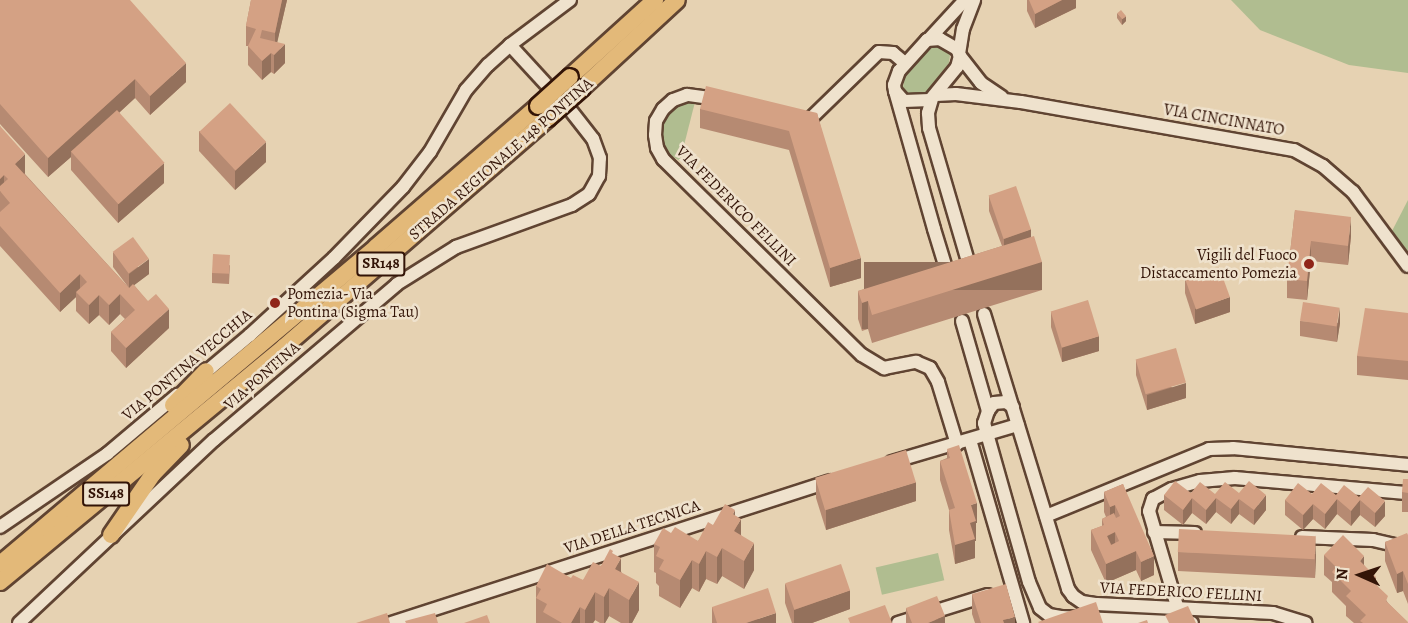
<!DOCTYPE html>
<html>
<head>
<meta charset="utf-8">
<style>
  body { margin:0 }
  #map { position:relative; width:1408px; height:623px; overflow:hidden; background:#e6d2b2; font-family:Alegreya,serif }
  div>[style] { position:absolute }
  .green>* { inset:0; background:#b0bd90; transform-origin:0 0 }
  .roads { filter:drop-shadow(2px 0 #604432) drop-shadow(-2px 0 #604432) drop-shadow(0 2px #604432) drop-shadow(0 -2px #604432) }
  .minor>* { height:12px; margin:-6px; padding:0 6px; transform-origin:6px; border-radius:6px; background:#efe2cd }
  .highway>* { height:16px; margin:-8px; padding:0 8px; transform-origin:8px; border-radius:8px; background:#e3b979 }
  .bridges { filter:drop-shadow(2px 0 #331407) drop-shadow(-2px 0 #331407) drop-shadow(0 2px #331407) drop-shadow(0 -2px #331407) }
  .highway-bridge>* { height:16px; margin:-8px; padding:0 8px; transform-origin:8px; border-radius:8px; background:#e3b979 }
  .wall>* { inset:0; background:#b68a72 }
  .shaded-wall>* { inset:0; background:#94715c; transform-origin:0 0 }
  .building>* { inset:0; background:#d4a184; transform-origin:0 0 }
  .dots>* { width:16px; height:16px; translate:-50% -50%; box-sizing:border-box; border:3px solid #efe2cd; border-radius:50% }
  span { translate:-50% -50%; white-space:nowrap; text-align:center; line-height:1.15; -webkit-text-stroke:5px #efe2cd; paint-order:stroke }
  .shield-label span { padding:2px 4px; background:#efe2cd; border:2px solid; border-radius:4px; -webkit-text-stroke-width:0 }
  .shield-label { font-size:15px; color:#331407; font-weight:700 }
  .street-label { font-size:16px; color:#331407 }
  .poi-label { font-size:16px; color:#331407 }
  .right { translate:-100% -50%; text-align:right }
  .left { translate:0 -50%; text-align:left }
  .north { position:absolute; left:1330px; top:545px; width:60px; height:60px; -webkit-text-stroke:4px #efe2cd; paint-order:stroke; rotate:273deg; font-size:16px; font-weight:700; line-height:24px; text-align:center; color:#331407 }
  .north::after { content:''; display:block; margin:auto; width:21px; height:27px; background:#331407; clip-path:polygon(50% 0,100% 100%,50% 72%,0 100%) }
</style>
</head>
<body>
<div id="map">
  <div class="green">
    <div style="clip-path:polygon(1231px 0,1408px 0,1408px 73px,1349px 65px,1260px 30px)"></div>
    <div style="clip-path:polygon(935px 43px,947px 49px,950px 55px,949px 63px,926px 92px,909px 96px,903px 87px,905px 77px)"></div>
    <div style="clip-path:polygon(685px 102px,695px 102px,680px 161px,667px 153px,661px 133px,667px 114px,676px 105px)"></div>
    <div style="clip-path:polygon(1408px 200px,1408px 252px,1392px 231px)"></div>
    <div style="left:938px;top:553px;width:28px;height:64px;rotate:77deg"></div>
  </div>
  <div class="roads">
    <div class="minor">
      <div style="left:929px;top:39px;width:53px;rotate:-47.3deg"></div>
      <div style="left:510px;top:45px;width:52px;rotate:47.4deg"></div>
      <div style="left:959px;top:54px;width:25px;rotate:-81deg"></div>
      <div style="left:963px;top:29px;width:31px;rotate:-69deg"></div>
      <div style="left:960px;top:56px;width:34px;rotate:52deg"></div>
      <div style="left:981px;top:83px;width:25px;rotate:34deg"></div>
      <div style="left:895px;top:91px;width:13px;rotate:48deg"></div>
      <div style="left:904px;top:101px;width:26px;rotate:-2deg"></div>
      <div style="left:930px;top:100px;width:43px;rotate:-50.7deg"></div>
      <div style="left:957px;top:67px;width:11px;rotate:-75deg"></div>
      <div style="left:960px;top:56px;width:8px;rotate:-113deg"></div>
      <div style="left:957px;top:49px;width:20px;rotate:-150deg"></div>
      <div style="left:940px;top:39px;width:13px;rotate:176deg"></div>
      <div style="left:927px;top:40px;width:42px;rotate:132.1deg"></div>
      <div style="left:899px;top:71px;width:15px;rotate:110deg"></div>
      <div style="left:894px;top:85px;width:6px;rotate:81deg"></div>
      <div style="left:895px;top:91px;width:143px;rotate:74.2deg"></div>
      <div style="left:934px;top:229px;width:51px;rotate:73deg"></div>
      <div style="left:936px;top:95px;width:20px;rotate:-3deg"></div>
      <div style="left:956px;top:94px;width:65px;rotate:7deg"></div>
      <div style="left:1021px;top:102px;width:277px;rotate:10deg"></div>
      <div style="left:1294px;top:150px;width:33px;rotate:29deg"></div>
      <div style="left:1323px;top:166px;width:40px;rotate:41deg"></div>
      <div style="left:1353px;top:192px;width:92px;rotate:53.4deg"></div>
      <div style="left:717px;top:99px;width:30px;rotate:-172deg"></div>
      <div style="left:687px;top:95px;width:15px;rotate:160deg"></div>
      <div style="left:673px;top:100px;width:13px;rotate:138deg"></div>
      <div style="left:663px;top:109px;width:14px;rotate:120deg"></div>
      <div style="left:656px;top:121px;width:14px;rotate:94deg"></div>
      <div style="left:655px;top:135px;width:13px;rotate:81deg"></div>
      <div style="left:657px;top:148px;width:13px;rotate:61deg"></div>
      <div style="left:663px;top:159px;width:279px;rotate:44.6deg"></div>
      <div style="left:862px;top:355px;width:26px;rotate:31deg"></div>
      <div style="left:884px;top:368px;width:33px;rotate:-11deg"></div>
      <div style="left:916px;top:362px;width:15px;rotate:23deg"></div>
      <div style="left:930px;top:368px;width:16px;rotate:60deg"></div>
      <div style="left:938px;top:382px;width:65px;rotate:73deg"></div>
      <div style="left:932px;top:99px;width:15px;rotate:106deg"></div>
      <div style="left:928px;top:113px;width:15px;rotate:86deg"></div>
      <div style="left:929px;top:128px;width:150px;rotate:73.7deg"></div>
      <div style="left:807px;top:122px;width:100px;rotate:-44.2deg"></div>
      <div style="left:879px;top:52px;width:14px;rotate:4deg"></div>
      <div style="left:893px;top:53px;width:16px;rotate:40deg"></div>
      <div style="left:984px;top:314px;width:288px;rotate:73deg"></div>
      <div style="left:1068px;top:589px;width:9px;rotate:54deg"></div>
      <div style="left:1073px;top:596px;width:11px;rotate:34deg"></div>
      <div style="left:1082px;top:602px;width:15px;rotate:8deg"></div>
      <div style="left:1097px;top:604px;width:176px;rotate:2.9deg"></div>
      <div style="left:1273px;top:613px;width:34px;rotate:17deg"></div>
      <div style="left:962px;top:321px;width:94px;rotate:73.9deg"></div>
      <div style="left:200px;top:377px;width:65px;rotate:-40deg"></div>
      <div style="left:250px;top:335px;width:114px;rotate:-42.5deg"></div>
      <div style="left:334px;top:258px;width:99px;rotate:-45.8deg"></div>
      <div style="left:403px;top:187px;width:44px;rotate:-52.4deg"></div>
      <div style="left:430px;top:152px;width:72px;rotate:-59.9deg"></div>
      <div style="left:466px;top:90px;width:33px;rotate:-49deg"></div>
      <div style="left:488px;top:65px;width:30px;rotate:-42deg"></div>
      <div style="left:510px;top:45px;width:75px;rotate:-36.9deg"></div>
      <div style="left:1013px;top:407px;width:9px;rotate:-144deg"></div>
      <div style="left:1006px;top:402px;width:12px;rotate:175deg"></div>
      <div style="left:994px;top:403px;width:10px;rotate:127deg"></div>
      <div style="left:988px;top:411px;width:13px;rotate:108deg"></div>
      <div style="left:984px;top:423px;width:165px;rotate:74.2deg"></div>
      <div style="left:1029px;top:582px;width:28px;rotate:67deg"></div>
      <div style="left:1040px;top:608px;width:11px;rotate:38deg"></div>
      <div style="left:1049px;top:615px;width:12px;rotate:9deg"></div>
      <div style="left:1061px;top:617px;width:131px;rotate:2.6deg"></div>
      <div style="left:970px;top:440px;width:191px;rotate:73.8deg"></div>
      <div style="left:892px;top:462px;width:131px;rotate:-16.4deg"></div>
      <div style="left:1046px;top:516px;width:176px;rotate:-22.3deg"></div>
      <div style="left:1209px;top:449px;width:24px;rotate:-2deg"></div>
      <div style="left:1233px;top:448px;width:176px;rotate:5.5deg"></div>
      <div style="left:0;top:527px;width:130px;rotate:-34.3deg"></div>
      <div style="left:107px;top:454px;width:92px;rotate:-40.1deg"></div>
      <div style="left:1154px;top:532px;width:41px;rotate:1.4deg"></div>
      <div style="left:1302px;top:537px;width:71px;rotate:2.4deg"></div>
      <div style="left:1373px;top:540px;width:36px;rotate:13deg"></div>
      <div style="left:1179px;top:613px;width:106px;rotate:-106.4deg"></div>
      <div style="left:1149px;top:511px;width:13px;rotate:-72deg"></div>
      <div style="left:1153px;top:499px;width:21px;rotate:-28deg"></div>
      <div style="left:1172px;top:489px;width:29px;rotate:-16deg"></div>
      <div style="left:1200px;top:481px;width:35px;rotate:-5deg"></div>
      <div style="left:1235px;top:478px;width:174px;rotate:5deg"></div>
      <div style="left:19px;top:623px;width:267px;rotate:-43.2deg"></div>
      <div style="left:214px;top:440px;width:240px;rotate:-40.4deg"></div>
      <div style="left:397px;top:284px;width:70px;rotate:-32.1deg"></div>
      <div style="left:456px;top:247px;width:123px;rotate:-19.9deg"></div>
      <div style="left:572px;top:205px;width:20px;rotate:-33deg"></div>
      <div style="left:589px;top:194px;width:21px;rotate:-61deg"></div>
      <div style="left:599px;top:176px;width:18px;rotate:-87deg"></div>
      <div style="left:600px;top:158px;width:20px;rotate:-110deg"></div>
      <div style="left:593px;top:139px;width:34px;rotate:-128deg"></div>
      <div style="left:391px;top:623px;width:461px;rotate:-17.9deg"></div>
      <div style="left:898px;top:623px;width:94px;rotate:-17.3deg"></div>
    </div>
    <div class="highway">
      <div style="left:570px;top:77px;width:115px;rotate:-42.2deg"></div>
      <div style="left:582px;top:88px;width:129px;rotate:-42.8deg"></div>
      <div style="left:173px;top:405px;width:47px;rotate:-45.9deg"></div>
      <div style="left:111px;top:535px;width:74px;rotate:-55.5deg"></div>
      <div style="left:153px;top:474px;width:40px;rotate:-46deg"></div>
      <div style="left:0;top:564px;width:492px;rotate:-40.1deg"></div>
      <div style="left:376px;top:247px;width:215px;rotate:-41deg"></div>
      <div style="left:0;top:582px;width:369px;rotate:-39.6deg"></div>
      <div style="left:284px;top:347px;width:349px;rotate:-40.9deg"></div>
    </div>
  </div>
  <div class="bridges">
    <div class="highway-bridge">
      <div style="left:538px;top:106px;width:43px;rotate:-42.2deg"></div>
      <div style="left:548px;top:118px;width:45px;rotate:-41.4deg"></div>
    </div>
  </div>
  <div class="wall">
    <div style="clip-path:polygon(0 0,186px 82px,150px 115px,135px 98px,119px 113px,164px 183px,118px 223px,71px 170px,71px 157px,48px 177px,0 124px)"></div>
    <div style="clip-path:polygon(251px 0,287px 0,277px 42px,285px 63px,274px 74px,271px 72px,262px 80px,248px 65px,248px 46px,246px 46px,246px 26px)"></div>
    <div style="clip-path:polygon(1027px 0,1076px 0,1076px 8px,1035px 28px,1027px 11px)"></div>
    <div style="clip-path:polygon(1117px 13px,1126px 21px,1122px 25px,1117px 18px)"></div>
    <div style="clip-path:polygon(700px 109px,817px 113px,861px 278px,830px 287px,789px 150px,700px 128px)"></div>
    <div style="clip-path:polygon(0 126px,25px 173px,25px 174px,129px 288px,113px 267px,113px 252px,149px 274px,134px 285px,169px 328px,126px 368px,111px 351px,111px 332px,125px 319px,120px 314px,109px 325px,99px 315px,89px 324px,76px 311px,76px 297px,60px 312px,0 246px)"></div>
    <div style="clip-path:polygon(199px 131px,266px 162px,235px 190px,199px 151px)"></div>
    <div style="clip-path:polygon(989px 196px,1031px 237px,1042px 290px,872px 343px,868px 329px,862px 331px,858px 319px,858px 291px,1002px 246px,989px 211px)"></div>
    <div style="clip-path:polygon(1295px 210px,1351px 236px,1348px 265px,1311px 261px,1307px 300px,1287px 298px,1287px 279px)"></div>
    <div style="clip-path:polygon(230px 265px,229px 284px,212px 283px,212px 273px)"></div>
    <div style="clip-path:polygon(1185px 278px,1230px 312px,1195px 324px,1185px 293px)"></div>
    <div style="clip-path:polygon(1051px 312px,1099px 351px,1062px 362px,1051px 327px)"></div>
    <div style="clip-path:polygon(1408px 313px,1408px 380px,1357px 375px,1357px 356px)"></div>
    <div style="clip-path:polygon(1300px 321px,1340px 323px,1337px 342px,1300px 336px)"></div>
    <div style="clip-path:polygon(1136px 360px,1186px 398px,1147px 410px,1136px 375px)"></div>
    <div style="clip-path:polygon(947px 449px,977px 523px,976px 523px,976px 541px,975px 541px,975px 558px,955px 564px,949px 530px,949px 510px,940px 480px,940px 461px,947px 458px)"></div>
    <div style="clip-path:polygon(816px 479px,916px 501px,826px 530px,816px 498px)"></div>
    <div style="clip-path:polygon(1408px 479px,1408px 512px,1402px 512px,1402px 492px)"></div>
    <div style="clip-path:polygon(1123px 484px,1154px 575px,1141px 581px,1136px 570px,1106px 583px,1091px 550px,1091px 530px,1102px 526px,1102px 519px,1106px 517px,1104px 512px,1104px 492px)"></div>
    <div style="clip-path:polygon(1191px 493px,1215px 494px,1239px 493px,1266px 510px,1254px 525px,1239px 514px,1231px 524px,1216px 512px,1206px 524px,1192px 513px,1183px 525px,1164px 510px,1164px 495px)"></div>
    <div style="clip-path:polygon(1312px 494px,1359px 497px,1385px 516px,1375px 527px,1360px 515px,1351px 526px,1337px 514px,1325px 529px,1313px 519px,1303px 530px,1285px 515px,1285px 500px)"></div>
    <div style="clip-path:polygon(735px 516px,741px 535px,754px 570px,744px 589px,722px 576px,717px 584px,706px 579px,699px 592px,692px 588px,680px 608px,659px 596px,659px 586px,656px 583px,656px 573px,654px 572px,654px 544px,671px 533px,698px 541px,713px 525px)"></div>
    <div style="clip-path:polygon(1408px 535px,1408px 604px,1403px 591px,1397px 593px,1385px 561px,1385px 542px)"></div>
    <div style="clip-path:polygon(1178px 552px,1316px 554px,1315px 578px,1178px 571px)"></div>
    <div style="clip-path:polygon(613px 554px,639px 610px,632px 623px,621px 623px,609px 616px,605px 623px,600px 623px,595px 620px,593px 623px,536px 623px,536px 586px,571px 578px,583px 580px,601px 566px)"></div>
    <div style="clip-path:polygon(1324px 555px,1364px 565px,1388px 603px,1408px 623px,1354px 623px,1346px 616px,1346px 606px,1332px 592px,1332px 582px,1324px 575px)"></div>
    <div style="clip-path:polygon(785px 584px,850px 609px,812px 623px,792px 623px,785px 603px)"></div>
    <div style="clip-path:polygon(972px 594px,1015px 623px,975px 623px,972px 614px)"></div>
    <div style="clip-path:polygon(712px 607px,776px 623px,712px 623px)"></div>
    <div style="clip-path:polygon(906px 608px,945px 623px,906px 623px)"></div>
  </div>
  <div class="shaded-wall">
    <div style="clip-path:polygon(282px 0,287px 0,275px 52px,275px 33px)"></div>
    <div style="clip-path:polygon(1062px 0,1076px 0,1076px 8px,1035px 28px,1035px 14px)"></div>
    <div style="clip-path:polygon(1126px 16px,1126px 21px,1122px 25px,1122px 19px)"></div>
    <div style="clip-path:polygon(285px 44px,285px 63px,274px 74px,274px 55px)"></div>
    <div style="clip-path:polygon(271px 53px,271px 72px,262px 80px,262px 61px)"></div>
    <div style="clip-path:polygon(186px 63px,186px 82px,150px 115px,150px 96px)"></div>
    <div style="clip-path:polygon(135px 79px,135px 98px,74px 154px,71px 151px,71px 157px,48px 177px,48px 158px)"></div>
    <div style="clip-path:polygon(266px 142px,266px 162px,235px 190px,235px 171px)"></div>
    <div style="clip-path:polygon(25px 154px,25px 173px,15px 183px,15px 164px)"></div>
    <div style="clip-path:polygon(164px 163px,164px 183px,118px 223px,118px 204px)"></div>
    <div style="clip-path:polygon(4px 175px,4px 194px,0 191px,0 179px)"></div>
    <div style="clip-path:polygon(1351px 217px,1351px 236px,1348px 265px,1348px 246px)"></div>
    <div style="clip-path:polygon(1031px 229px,1031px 244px,1004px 253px,1004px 239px)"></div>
    <div style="clip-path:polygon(1311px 241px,1311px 261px,1307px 300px,1307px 281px)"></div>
    <div style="clip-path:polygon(861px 258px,861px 278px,830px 287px,830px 268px)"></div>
    <div style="clip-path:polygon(149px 259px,149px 274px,129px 289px,129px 274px)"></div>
    <div style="left:1042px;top:262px;width:28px;height:178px;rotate:90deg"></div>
    <div style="clip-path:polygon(80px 274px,80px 294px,76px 292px,76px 297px,60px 312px,60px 293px)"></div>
    <div style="clip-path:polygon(120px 294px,120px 314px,109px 325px,109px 305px)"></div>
    <div style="clip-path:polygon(99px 295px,99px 315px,89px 324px,89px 305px)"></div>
    <div style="clip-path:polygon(1230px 297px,1230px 312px,1195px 324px,1195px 309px)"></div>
    <div style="left:868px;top:301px;width:28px;height:6px;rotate:90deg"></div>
    <div style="clip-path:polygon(1340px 308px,1340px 323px,1337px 342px,1337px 327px)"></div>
    <div style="clip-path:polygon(169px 309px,169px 328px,126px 368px,126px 348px)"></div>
    <div style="clip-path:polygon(1099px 336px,1099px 351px,1062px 362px,1062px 347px)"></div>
    <div style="clip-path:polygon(1186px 383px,1186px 398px,1147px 410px,1147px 395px)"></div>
    <div style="clip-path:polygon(916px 482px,916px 501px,826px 530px,826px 510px)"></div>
    <div style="clip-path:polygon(1266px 495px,1266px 510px,1254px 525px,1254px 510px)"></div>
    <div style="clip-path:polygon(1192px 498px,1192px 513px,1183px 525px,1183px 510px)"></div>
    <div style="clip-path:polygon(1216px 498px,1216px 512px,1206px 524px,1206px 510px)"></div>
    <div style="clip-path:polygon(1239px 499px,1239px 514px,1231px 524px,1231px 509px)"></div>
    <div style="clip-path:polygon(1337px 499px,1337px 514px,1325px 529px,1325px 514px)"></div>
    <div style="clip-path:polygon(1360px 500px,1360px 515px,1351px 526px,1351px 511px)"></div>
    <div style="clip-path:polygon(1385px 501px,1385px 516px,1375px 527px,1375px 513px)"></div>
    <div style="clip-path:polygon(977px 503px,977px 523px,976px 523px,976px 541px,975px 541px,975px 558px,955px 564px,955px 545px,971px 505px)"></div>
    <div style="clip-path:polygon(1313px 504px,1313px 519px,1303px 530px,1303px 515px)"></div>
    <div style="clip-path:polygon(1115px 505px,1115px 525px,1110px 527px,1110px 507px)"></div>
    <div style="clip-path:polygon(735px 510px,735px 529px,741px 519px,741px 547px,736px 556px,733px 514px)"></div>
    <div style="clip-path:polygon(1115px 532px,1115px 552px,1107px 536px)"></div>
    <div style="clip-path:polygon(1316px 535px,1316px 554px,1315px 578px,1315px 558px)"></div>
    <div style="clip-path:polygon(754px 543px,754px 570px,744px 589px,744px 561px)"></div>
    <div style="clip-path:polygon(722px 548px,722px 576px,717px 584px,717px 557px)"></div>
    <div style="clip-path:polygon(706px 551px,706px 579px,699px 592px,699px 564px)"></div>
    <div style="clip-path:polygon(1136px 551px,1136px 570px,1106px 583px,1106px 564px)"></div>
    <div style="clip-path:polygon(1154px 556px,1154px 575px,1141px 581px,1141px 562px)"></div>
    <div style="clip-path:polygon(1364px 556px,1364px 575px,1360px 561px)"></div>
    <div style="clip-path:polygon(621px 558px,621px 586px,615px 569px)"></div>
    <div style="clip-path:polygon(692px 560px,692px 588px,680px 608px,680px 580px)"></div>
    <div style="clip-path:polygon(1403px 571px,1403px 591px,1397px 593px,1397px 574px)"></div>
    <div style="clip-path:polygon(1376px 577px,1376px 596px,1372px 581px)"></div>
    <div style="clip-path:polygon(639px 582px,639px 610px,632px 623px,629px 623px,629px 600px)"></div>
    <div style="clip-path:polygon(609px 588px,609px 616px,605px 623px,604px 623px,604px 597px)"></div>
    <div style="clip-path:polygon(850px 590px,850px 609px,812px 623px,794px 623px,794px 610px)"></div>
    <div style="clip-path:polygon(595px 592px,595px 620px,593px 623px,585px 623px,585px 610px)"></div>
    <div style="clip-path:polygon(580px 607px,580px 623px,571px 623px)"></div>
    <div style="clip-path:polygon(776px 613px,776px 623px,746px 623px)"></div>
    <div style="clip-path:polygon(945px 616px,945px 623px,928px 623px)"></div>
    <div style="clip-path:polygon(1015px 617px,1015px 623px,1003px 623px,1003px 620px)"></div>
  </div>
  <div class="building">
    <div style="clip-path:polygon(0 0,130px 0,186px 63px,150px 96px,135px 79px,48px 158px,0 104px)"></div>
    <div style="clip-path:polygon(251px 0,282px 0,275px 33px,262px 30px,260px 38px,285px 44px,274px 55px,271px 53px,262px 61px,248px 46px,256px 29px,246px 26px)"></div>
    <div style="clip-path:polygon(1029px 0,1062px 0,1035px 14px)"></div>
    <div style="left:1121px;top:10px;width:8px;height:5px;rotate:50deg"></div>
    <div style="clip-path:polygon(706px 86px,817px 113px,861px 258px,830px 268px,789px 131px,700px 109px)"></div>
    <div style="left:230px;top:103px;width:53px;height:42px;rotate:47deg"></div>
    <div style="left:117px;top:110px;width:71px;height:62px;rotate:48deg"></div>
    <div style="clip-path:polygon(0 126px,25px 154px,15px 164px,129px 288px,133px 284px,148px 301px,156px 294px,169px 309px,126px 348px,111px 332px,135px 310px,120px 294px,109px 305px,99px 295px,89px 305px,76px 292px,87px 282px,80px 274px,60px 293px,0 226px,0 212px,10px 203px,0 191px,0 186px,8px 179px,4px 175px,0 179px)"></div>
    <div style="left:1016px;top:186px;width:46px;height:29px;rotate:71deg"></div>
    <div style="clip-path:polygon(1295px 210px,1351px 217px,1348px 246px,1311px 241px,1307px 281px,1287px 279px)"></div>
    <div style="clip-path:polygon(1034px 236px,1042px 262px,872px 315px,868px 301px,862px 303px,858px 291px)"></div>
    <div style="left:133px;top:237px;width:27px;height:25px;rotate:54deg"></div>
    <div style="left:213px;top:254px;width:17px;height:19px;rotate:3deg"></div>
    <div style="left:1219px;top:267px;width:32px;height:36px;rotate:70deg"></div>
    <div style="left:1088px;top:300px;width:38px;height:39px;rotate:73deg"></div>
    <div style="left:1303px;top:302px;width:37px;height:19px;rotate:9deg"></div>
    <div style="clip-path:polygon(1365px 308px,1408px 313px,1408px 361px,1357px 356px)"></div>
    <div style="left:1176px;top:348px;width:36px;height:42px;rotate:74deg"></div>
    <div style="clip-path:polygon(959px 445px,977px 503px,971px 505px,976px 521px,970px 523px,975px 539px,955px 545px,949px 510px,955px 508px,940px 461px,950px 458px,947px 449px)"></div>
    <div style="left:906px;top:450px;width:34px;height:95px;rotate:73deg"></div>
    <div style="clip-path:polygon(1403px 479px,1408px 479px,1408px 493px,1402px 492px)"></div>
    <div style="clip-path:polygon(1175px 481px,1191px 493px,1200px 482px,1215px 494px,1225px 482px,1239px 493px,1249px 481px,1266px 495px,1254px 510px,1239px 499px,1231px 509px,1216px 498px,1206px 510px,1192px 498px,1183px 510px,1164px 495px)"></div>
    <div style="clip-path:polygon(1298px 483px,1312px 494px,1321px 483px,1336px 495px,1344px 485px,1359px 497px,1368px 487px,1385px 501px,1375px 513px,1360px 500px,1351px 511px,1337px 499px,1325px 514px,1313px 504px,1303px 515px,1285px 500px)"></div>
    <div style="clip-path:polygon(evenodd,1123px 484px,1154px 556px,1141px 562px,1136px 551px,1106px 564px,1091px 530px,1104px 525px,1102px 519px,1114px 513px,1116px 518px,1120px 516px,1115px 505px,1110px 507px,1104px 492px,1123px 484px,1115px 532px,1119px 541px,1111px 545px,1107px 536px,1115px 532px)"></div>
    <div style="clip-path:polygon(725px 504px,735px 510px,733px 514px,741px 519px,734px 531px,754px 543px,744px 561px,722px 548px,717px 557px,706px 551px,699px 564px,692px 560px,680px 580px,659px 569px,664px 560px,656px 556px,660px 547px,654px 544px,663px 528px,671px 533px,675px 527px,698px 541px,708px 522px,713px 525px)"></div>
    <div style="left:1179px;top:529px;width:137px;height:23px;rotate:3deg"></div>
    <div style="clip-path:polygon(1407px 533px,1408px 535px,1408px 584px,1403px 571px,1397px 574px,1385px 542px)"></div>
    <div style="clip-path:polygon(1343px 535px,1364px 556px,1360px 561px,1376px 577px,1372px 581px,1388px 596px,1386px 601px,1408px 622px,1407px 623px,1363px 623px,1360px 621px,1366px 615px,1346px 596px,1351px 591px,1332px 572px,1336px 567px,1324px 555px)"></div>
    <div style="clip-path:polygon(610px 549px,613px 551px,612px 553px,621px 558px,615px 569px,639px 582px,629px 600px,609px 588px,604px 597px,595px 592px,585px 610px,580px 607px,571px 623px,562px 623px,543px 612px,547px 604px,536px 598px,541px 589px,536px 586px,547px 564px,571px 578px,573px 575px,583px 580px,593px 562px,601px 566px)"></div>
    <div style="left:841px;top:564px;width:28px;height:59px;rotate:71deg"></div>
    <div style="clip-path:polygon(1006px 584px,1015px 617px,1003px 620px,1004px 623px,981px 623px,972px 594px)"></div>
    <div style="clip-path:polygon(768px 588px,776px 613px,746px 623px,717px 623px,712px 607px)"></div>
    <div style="clip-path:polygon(937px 596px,945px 616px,928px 623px,912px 623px,906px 608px)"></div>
    <div style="clip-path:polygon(1096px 602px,1103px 623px,1039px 623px,1038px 622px)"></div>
    <div style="clip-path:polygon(885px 605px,892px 623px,850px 623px,848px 618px)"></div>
    <div style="clip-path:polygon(1188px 606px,1196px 623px,1169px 623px,1165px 615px)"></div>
    <div style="clip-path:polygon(387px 613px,390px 623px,356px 623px)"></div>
    <div style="clip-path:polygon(435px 613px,438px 623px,406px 623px,405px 621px)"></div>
    <div style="clip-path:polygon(487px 615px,490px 623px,464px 623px)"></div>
    <div style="clip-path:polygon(1147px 620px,1148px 623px,1138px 623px)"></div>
  </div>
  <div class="dots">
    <div style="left:1309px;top:264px;background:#8f2418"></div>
    <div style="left:275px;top:303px;background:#8f2418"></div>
  </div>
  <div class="shield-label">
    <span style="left:381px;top:264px">SR148</span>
    <span style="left:106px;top:494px">SS148</span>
  </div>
  <div class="street-label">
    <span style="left:1224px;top:120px;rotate:10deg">VIA CINCINNATO</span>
    <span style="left:501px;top:159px;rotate:-41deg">STRADA REGIONALE 148 PONTINA</span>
    <span style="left:736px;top:206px;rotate:45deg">VIA FEDERICO FELLINI</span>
    <span style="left:187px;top:365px;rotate:-40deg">VIA PONTINA VECCHIA</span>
    <span style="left:262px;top:376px;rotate:-41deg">VIA PONTINA</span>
    <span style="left:632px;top:527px;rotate:-18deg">VIA DELLA TECNICA</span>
    <span style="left:1181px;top:592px;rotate:3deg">VIA FEDERICO FELLINI</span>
  </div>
  <div class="poi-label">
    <span class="right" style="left:1297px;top:264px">Vigili del Fuoco<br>Distaccamento Pomezia</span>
    <span class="left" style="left:287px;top:303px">Pomezia- Via<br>Pontina (Sigma Tau)</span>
  </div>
  <div class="north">N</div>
</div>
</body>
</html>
